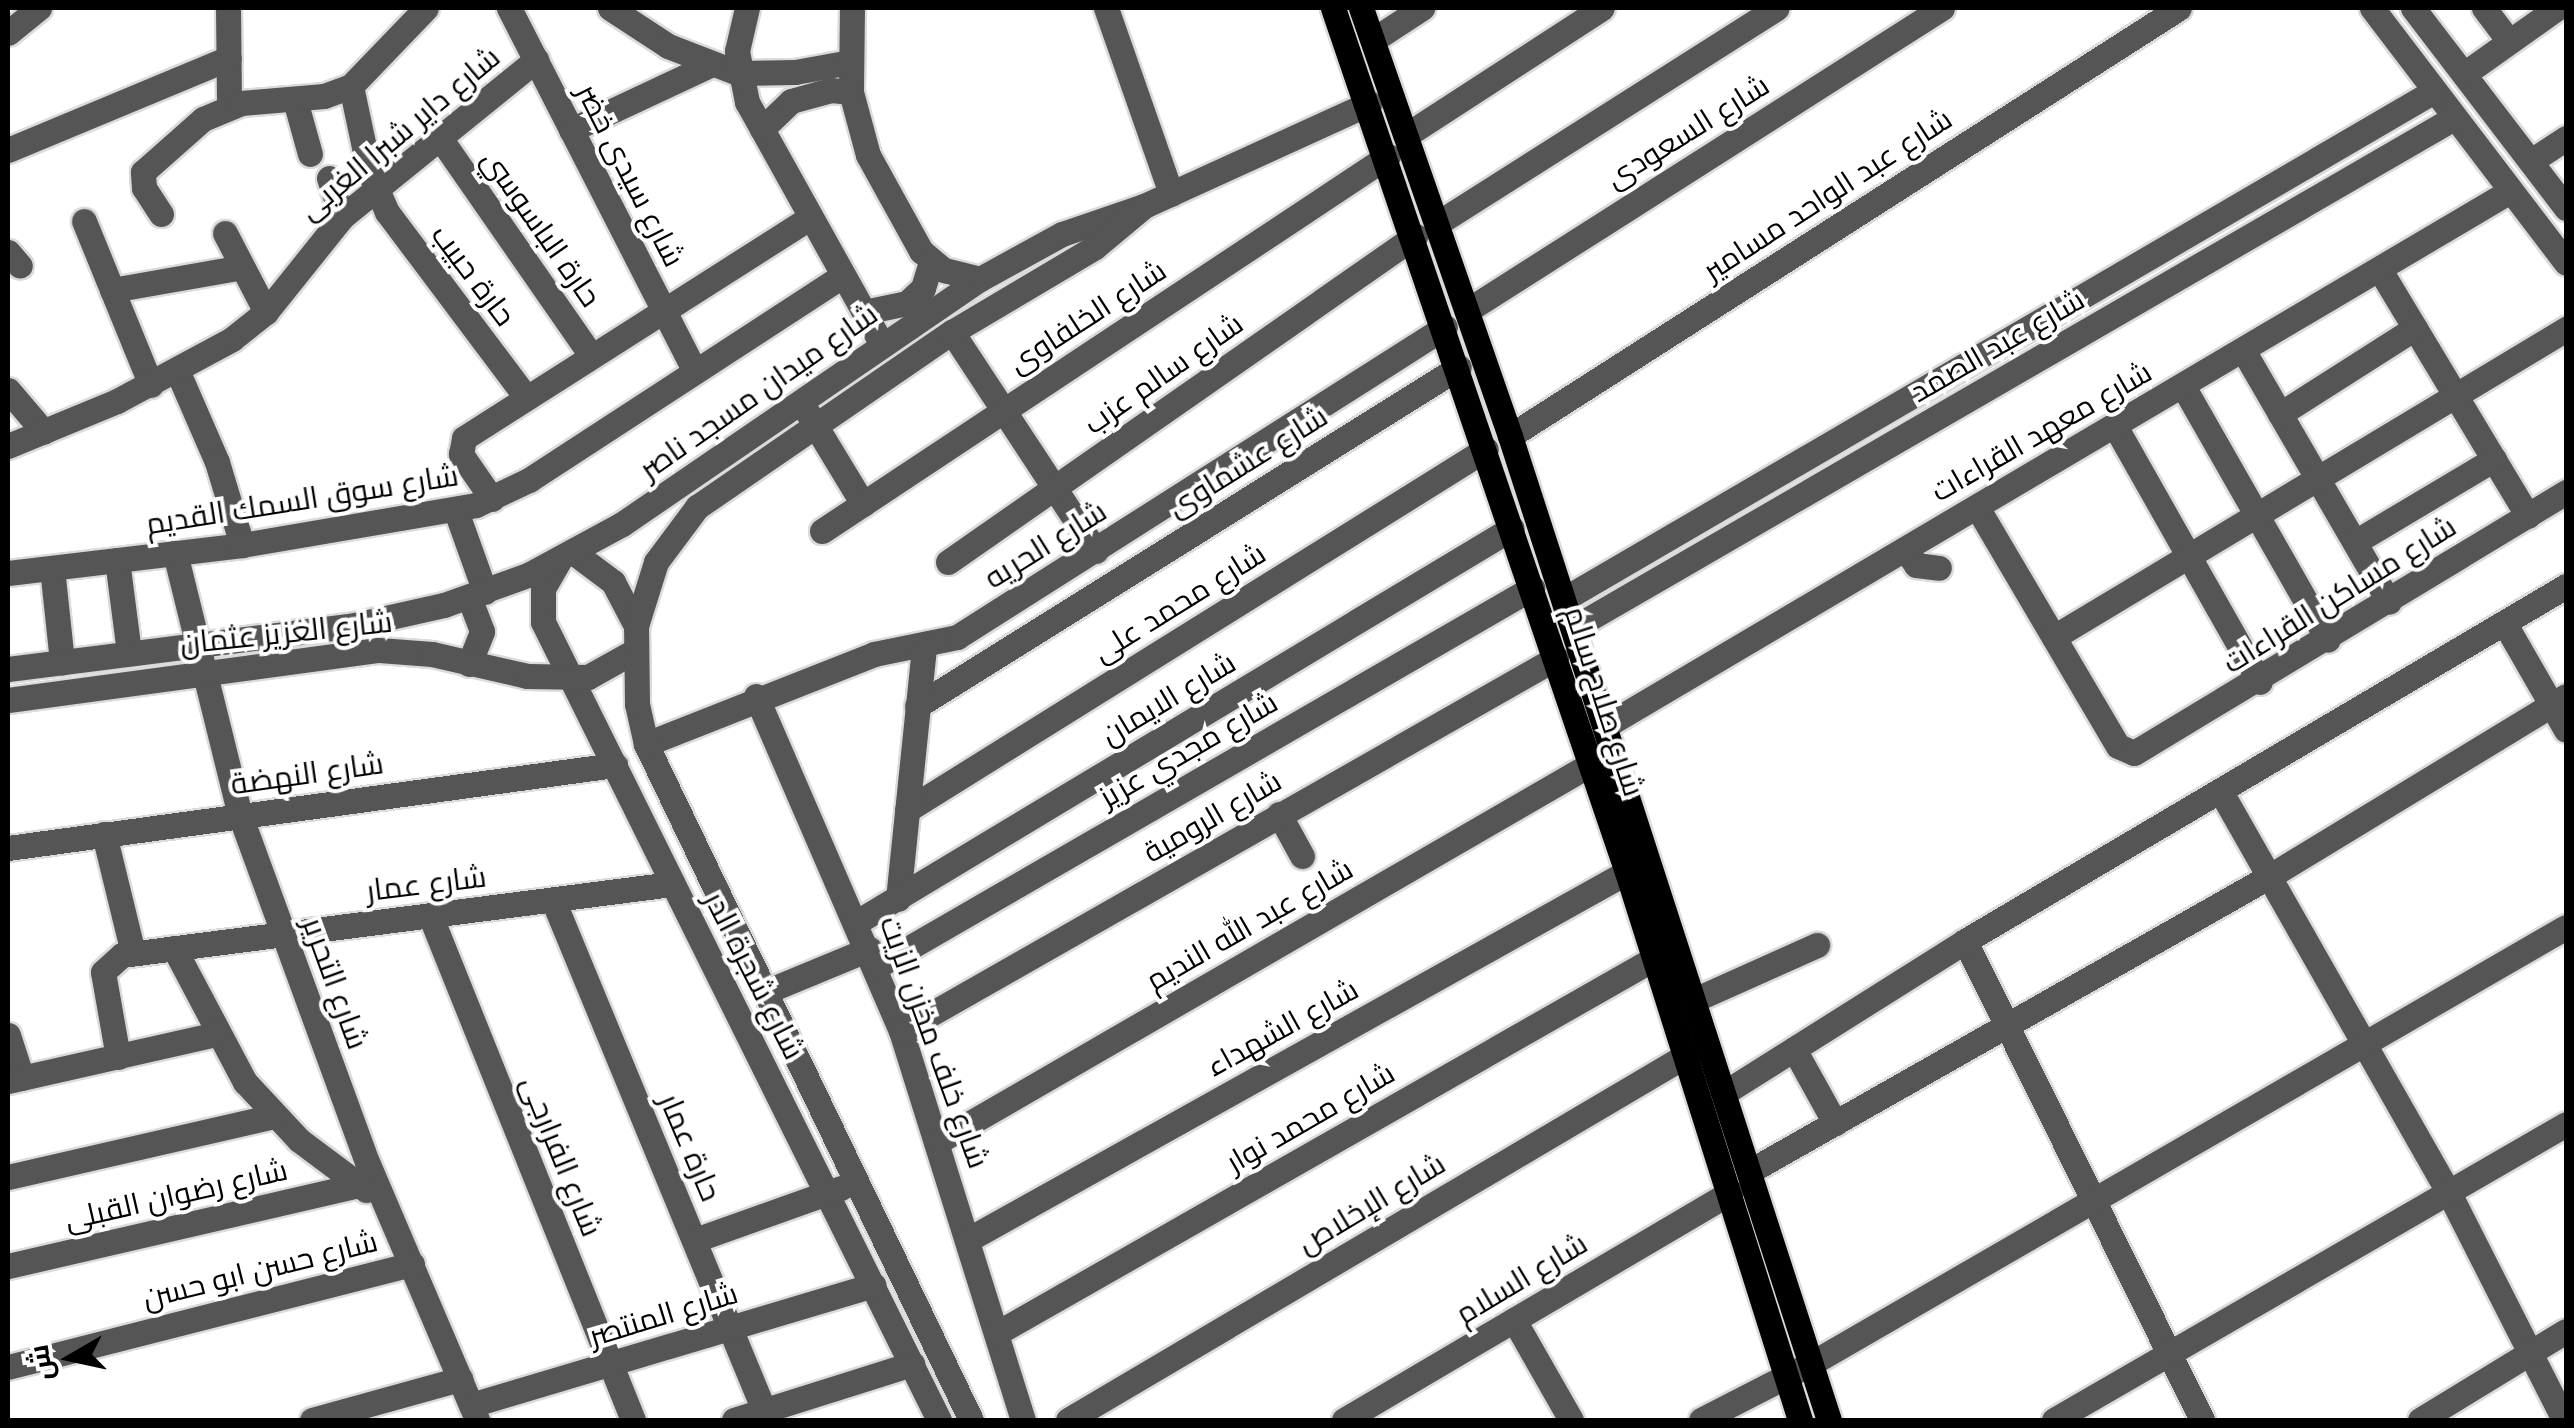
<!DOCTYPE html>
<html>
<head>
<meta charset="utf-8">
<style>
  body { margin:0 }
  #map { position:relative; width:2574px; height:1428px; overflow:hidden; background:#fff; font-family:Mulish,Cairo,sans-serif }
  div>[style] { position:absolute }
  .roads { filter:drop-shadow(2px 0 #dbdbdb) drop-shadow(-2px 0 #dbdbdb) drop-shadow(0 2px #dbdbdb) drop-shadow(0 -2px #dbdbdb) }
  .minor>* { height:25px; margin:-12.5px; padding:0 12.5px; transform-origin:12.5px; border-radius:12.5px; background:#555 }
  .major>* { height:25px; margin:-12.5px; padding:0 12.5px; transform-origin:12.5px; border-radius:12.5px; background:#000 }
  span { translate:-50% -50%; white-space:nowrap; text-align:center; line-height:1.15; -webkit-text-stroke:8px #fff; paint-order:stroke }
  .street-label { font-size:30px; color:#000 }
  .frame { position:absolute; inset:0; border:10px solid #000; pointer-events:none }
  .north { position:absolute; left:20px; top:1308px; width:100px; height:100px; -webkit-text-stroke:8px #fff; paint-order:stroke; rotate:261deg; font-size:28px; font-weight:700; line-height:40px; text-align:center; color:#000 }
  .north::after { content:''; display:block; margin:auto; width:35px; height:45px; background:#000; clip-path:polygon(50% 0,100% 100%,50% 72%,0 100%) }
</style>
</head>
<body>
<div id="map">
  <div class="roads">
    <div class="minor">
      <div style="left:228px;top:8px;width:99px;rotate:89.4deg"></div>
      <div style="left:509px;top:8px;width:408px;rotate:62.9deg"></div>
      <div style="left:610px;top:8px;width:69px;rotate:33.2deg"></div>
      <div style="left:668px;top:46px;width:75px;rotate:21.1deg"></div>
      <div style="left:738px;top:73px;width:57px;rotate:-1deg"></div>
      <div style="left:795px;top:72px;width:56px;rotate:-10.3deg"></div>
      <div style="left:747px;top:8px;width:44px;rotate:103.1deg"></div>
      <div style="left:737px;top:51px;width:52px;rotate:78.9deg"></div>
      <div style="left:747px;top:102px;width:278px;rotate:60.9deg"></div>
      <div style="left:852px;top:8px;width:84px;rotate:90.7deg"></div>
      <div style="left:851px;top:92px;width:65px;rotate:74.9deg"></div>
      <div style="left:868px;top:155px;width:110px;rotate:61.1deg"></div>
      <div style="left:921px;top:251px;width:30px;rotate:40deg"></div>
      <div style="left:944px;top:270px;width:37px;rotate:14deg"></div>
      <div style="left:1106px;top:8px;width:197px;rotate:70.7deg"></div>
      <div style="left:2372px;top:8px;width:320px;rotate:52.7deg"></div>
      <div style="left:2413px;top:8px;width:252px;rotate:52.6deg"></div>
      <div style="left:2484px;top:8px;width:41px;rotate:52.9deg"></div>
      <div style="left:8px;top:33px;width:40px;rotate:-39deg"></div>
      <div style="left:1373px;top:40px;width:59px;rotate:-33.1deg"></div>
      <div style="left:2464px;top:74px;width:114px;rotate:-35.4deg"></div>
      <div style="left:351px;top:86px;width:87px;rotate:78deg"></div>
      <div style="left:369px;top:171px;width:45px;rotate:66.3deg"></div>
      <div style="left:387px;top:212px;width:231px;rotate:53.1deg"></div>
      <div style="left:295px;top:100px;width:56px;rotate:74.5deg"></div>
      <div style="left:762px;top:129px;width:40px;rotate:-44deg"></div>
      <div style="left:791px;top:101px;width:41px;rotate:-15.4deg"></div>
      <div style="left:831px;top:90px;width:20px;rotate:6deg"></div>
      <div style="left:571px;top:130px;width:153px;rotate:-25.1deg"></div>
      <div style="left:1408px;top:134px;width:231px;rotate:-33deg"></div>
      <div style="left:440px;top:138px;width:264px;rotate:55.2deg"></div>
      <div style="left:8px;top:150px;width:239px;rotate:-22.6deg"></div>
      <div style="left:2531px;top:161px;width:42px;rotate:-33.3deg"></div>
      <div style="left:329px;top:178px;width:41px;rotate:71.6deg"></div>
      <div style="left:161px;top:214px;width:31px;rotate:-123deg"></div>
      <div style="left:144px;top:188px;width:16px;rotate:-94deg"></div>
      <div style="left:143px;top:172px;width:80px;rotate:-41.5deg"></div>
      <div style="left:203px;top:119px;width:41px;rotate:-22.8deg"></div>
      <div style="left:241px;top:103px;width:83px;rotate:-4.8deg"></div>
      <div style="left:324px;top:96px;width:29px;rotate:-20deg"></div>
      <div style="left:351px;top:86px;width:108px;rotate:-46.1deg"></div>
      <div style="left:84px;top:221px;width:177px;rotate:67.8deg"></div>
      <div style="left:1438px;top:223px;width:401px;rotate:-32.4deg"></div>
      <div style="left:225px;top:233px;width:89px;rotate:62.6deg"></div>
      <div style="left:8px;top:252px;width:18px;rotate:49deg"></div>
      <div style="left:2380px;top:270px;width:287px;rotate:59deg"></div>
      <div style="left:112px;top:290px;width:132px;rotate:-10deg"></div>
      <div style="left:1468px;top:310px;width:562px;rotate:-32.5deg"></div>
      <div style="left:864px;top:312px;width:44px;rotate:-11.8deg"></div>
      <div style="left:907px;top:303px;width:22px;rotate:-43deg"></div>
      <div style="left:923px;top:288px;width:28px;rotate:-73deg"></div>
      <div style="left:952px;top:332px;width:262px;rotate:56.7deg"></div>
      <div style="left:2243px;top:350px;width:291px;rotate:59.9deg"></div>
      <div style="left:177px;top:370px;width:100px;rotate:66.5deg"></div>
      <div style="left:217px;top:462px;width:87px;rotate:73.2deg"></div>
      <div style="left:2183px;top:386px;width:292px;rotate:60.3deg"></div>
      <div style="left:8px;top:390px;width:55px;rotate:49.4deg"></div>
      <div style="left:806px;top:410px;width:110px;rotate:58.8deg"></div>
      <div style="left:2280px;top:414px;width:160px;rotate:-32.5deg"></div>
      <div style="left:2115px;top:426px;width:294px;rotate:60.5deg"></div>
      <div style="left:1510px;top:436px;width:794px;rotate:-32.61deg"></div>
      <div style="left:8px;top:446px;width:118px;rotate:-22.4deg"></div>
      <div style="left:117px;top:401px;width:131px;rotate:-28.3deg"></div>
      <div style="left:232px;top:339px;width:43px;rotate:-38.5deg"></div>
      <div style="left:266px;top:312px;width:122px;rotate:-51.3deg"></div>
      <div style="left:342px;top:217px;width:250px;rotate:-39deg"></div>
      <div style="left:492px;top:499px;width:55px;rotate:-124.6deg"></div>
      <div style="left:461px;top:454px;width:16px;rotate:-79deg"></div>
      <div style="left:464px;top:438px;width:409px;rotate:-32.5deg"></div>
      <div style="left:1977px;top:507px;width:277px;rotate:59.5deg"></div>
      <div style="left:2118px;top:746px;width:17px;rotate:24deg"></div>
      <div style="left:2134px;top:753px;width:505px;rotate:-31.14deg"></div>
      <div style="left:456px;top:511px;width:86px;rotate:70.3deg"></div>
      <div style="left:822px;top:531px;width:679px;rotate:-33.53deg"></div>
      <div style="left:2355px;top:542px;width:162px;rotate:-30.8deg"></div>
      <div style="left:1905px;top:549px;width:19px;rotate:55deg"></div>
      <div style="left:1916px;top:565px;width:23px;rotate:7deg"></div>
      <div style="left:573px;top:552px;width:50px;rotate:36.9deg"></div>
      <div style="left:613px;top:582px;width:50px;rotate:62.4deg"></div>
      <div style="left:175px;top:553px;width:270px;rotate:76.1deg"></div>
      <div style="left:240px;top:815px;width:372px;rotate:69.9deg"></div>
      <div style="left:368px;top:1164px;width:278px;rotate:66.9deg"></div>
      <div style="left:560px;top:559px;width:34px;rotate:120deg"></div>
      <div style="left:543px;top:588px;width:34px;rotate:90deg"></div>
      <div style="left:543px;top:622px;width:891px;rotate:63.61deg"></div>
      <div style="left:117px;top:560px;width:94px;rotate:82.6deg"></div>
      <div style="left:948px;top:562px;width:570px;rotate:-34.92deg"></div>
      <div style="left:52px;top:568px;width:95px;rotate:83.9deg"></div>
      <div style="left:8px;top:573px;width:236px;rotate:-6.8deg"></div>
      <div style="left:242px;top:545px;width:237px;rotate:-9.7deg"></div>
      <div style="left:476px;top:505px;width:59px;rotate:-25.3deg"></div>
      <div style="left:529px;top:480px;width:374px;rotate:-33.1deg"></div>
      <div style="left:1564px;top:599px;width:1007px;rotate:-30.28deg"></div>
      <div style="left:2505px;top:624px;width:122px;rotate:60.1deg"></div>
      <div style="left:1573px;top:628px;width:1018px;rotate:-30.07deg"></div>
      <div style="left:2054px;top:637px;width:598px;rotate:-31.03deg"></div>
      <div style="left:469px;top:664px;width:35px;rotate:-68deg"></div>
      <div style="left:482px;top:631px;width:36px;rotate:-111deg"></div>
      <div style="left:8px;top:669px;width:345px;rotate:-7.2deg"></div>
      <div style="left:350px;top:626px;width:96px;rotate:-12.6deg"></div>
      <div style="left:444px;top:605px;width:89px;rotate:-19.7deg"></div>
      <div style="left:528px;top:575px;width:107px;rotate:-28.5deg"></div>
      <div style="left:622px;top:524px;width:434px;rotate:-34.4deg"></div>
      <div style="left:980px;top:279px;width:94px;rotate:-28.8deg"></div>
      <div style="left:1062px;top:234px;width:87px;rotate:-18.9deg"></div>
      <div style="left:1144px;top:206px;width:248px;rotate:-24.5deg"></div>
      <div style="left:756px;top:696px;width:365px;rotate:66.6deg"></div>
      <div style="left:901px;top:1031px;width:408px;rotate:72.6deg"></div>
      <div style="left:8px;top:700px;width:374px;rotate:-7.7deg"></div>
      <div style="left:379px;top:650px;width:53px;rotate:4.3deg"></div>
      <div style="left:432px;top:654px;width:98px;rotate:13deg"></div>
      <div style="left:527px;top:676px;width:61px;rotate:0.9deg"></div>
      <div style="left:588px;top:677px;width:51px;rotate:-29.1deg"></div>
      <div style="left:917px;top:706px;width:639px;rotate:-32.02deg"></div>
      <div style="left:1605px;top:726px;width:1051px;rotate:-30.59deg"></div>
      <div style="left:646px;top:744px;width:245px;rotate:-21.5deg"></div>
      <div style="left:874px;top:654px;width:85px;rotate:-11.6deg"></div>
      <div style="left:957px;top:637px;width:578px;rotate:-32.43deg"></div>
      <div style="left:2221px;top:792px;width:459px;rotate:60.4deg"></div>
      <div style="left:2448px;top:1191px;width:257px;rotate:63.1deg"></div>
      <div style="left:907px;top:810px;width:682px;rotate:-31.94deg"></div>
      <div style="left:1279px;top:814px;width:48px;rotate:61.3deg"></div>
      <div style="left:104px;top:834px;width:122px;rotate:76.3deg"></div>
      <div style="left:8px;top:848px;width:613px;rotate:-7.79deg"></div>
      <div style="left:898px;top:899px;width:254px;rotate:-84.1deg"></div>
      <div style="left:553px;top:900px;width:563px;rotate:67.54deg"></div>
      <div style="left:430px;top:915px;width:544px;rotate:68.1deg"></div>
      <div style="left:857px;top:922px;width:764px;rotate:-31.03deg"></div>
      <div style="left:1965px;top:941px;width:534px;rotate:63.67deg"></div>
      <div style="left:174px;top:948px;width:152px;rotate:62.1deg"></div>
      <div style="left:245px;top:1082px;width:79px;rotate:47deg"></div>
      <div style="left:299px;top:1140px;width:84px;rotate:36.7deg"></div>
      <div style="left:876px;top:967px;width:758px;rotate:-30.02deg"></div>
      <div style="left:765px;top:992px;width:113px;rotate:-22.5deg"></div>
      <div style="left:1694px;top:1000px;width:135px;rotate:-24.1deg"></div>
      <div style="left:901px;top:1031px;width:754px;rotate:-29.66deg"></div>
      <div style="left:8px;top:1035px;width:45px;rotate:72deg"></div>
      <div style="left:1794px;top:1049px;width:85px;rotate:61deg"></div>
      <div style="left:118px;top:1057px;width:86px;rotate:-100deg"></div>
      <div style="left:103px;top:972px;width:25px;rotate:-42deg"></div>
      <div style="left:122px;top:955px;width:555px;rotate:-7.36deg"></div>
      <div style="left:8px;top:1081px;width:213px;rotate:-12.7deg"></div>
      <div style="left:1724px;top:1093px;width:285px;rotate:-32.2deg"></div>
      <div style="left:1965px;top:941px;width:698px;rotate:-30.57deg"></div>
      <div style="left:939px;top:1141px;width:753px;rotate:-30.04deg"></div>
      <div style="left:1750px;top:1171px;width:598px;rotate:-29.57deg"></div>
      <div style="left:2270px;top:876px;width:346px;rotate:-31.3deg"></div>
      <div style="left:8px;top:1177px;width:273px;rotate:-12.9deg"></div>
      <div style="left:969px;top:1239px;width:753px;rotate:-29.15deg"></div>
      <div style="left:695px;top:1240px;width:155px;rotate:-19.6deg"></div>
      <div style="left:8px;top:1266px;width:361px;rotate:-13deg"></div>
      <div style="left:1514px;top:1320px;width:115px;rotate:60.3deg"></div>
      <div style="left:997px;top:1333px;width:757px;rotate:-29.68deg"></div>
      <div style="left:8px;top:1367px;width:417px;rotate:-14.3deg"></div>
      <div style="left:471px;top:1405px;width:420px;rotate:-16.6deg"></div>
      <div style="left:312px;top:1420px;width:154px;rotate:-15.5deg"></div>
      <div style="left:734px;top:1420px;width:187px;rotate:-17.5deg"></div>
      <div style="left:971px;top:1420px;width:750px;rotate:-115.68deg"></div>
      <div style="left:646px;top:744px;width:41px;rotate:-102.7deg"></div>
      <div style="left:637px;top:704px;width:78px;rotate:-90.7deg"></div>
      <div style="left:636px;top:626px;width:67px;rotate:-72.6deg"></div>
      <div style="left:656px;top:562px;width:69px;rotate:-53.3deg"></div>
      <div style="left:697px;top:507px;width:309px;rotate:-34.5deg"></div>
      <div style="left:952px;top:332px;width:166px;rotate:-30.7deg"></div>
      <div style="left:1095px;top:247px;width:64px;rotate:-39.9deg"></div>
      <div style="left:1068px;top:1420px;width:734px;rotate:-30.55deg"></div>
      <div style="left:1344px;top:1420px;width:449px;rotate:-30.5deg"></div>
      <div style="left:1701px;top:1420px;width:125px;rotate:-27.2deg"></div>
      <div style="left:1812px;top:1363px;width:871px;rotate:-30.04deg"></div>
      <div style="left:2054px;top:1420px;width:591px;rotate:-30.03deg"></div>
      <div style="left:2420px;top:1420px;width:171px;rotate:-31.4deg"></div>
    </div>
    <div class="major">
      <div style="left:1333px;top:8px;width:913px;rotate:71.21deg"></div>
      <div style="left:1627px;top:872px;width:575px;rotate:72.48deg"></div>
      <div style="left:1361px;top:8px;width:453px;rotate:70.8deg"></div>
      <div style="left:1510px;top:436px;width:1034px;rotate:72.04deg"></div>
    </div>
  </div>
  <div class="street-label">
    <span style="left:1687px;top:131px;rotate:-32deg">شارع السعودى</span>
    <span style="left:399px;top:133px;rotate:-40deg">شارع داير شبرا الغربى</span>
    <span style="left:631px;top:175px;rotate:63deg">شارع سيدى خضر</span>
    <span style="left:1827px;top:194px;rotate:-33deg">شارع عبد الواحد مسامير</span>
    <span style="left:542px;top:228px;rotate:55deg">حارة الباسوسي</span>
    <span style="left:474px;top:275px;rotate:53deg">حارة حبيب</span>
    <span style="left:1087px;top:316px;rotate:-33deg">شارع الخلفاوى</span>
    <span style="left:1997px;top:345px;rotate:-30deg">شارع عبد الصمد</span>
    <span style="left:1163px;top:373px;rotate:-35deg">شارع سالم عزب</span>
    <span style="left:758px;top:391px;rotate:-35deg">شارع ميدان مسجد ناصر</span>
    <span style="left:2041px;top:431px;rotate:-30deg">شارع معهد القراءات</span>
    <span style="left:1247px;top:461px;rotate:-32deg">شارع عشماوى</span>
    <span style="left:302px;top:499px;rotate:-9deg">شارع سوق السمك القديم</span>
    <span style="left:1045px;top:544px;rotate:-32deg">شارع الحريه</span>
    <span style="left:2339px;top:594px;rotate:-32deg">شارع مساكن القراءات</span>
    <span style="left:1179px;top:602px;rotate:-32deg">شارع محمد على</span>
    <span style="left:286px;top:632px;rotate:-6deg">شارع العزيز عثمان</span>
    <span style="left:1168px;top:698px;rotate:-31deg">شارع الايمان</span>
    <span style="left:1605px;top:701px;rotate:72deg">شارع صلاح سالم</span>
    <span style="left:1188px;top:749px;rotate:-30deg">شارع مجدي عزيز</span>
    <span style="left:307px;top:773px;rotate:-8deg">شارع النهضة</span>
    <span style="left:1212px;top:816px;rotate:-30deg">شارع الرومية</span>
    <span style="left:426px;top:883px;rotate:-7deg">شارع عمار</span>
    <span style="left:1249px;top:924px;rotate:-30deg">شارع عبد الله النديم</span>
    <span style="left:755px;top:975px;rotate:63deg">شارع شجرة الدر</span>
    <span style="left:336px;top:983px;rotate:70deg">شارع التحرير</span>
    <span style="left:1282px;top:1027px;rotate:-29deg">شارع الشهداء</span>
    <span style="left:935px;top:1042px;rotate:70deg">شارع خلف مخزن الزيت</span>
    <span style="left:1310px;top:1117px;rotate:-30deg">شارع محمد نوار</span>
    <span style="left:691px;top:1147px;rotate:67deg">حارة عمار</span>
    <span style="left:562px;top:1156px;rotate:68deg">شارع الفرارجى</span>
    <span style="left:176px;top:1194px;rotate:-13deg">شارع رضوان القبلى</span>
    <span style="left:1371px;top:1203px;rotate:-31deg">شارع الإخلاص</span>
    <span style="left:260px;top:1269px;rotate:-14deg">شارع حسن ابو حسن</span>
    <span style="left:1521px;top:1278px;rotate:-31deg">شارع السلام</span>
    <span style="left:663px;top:1314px;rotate:-17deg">شارع المنتصر</span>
  </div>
  <div class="frame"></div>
  <div class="north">ش</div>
</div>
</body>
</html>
